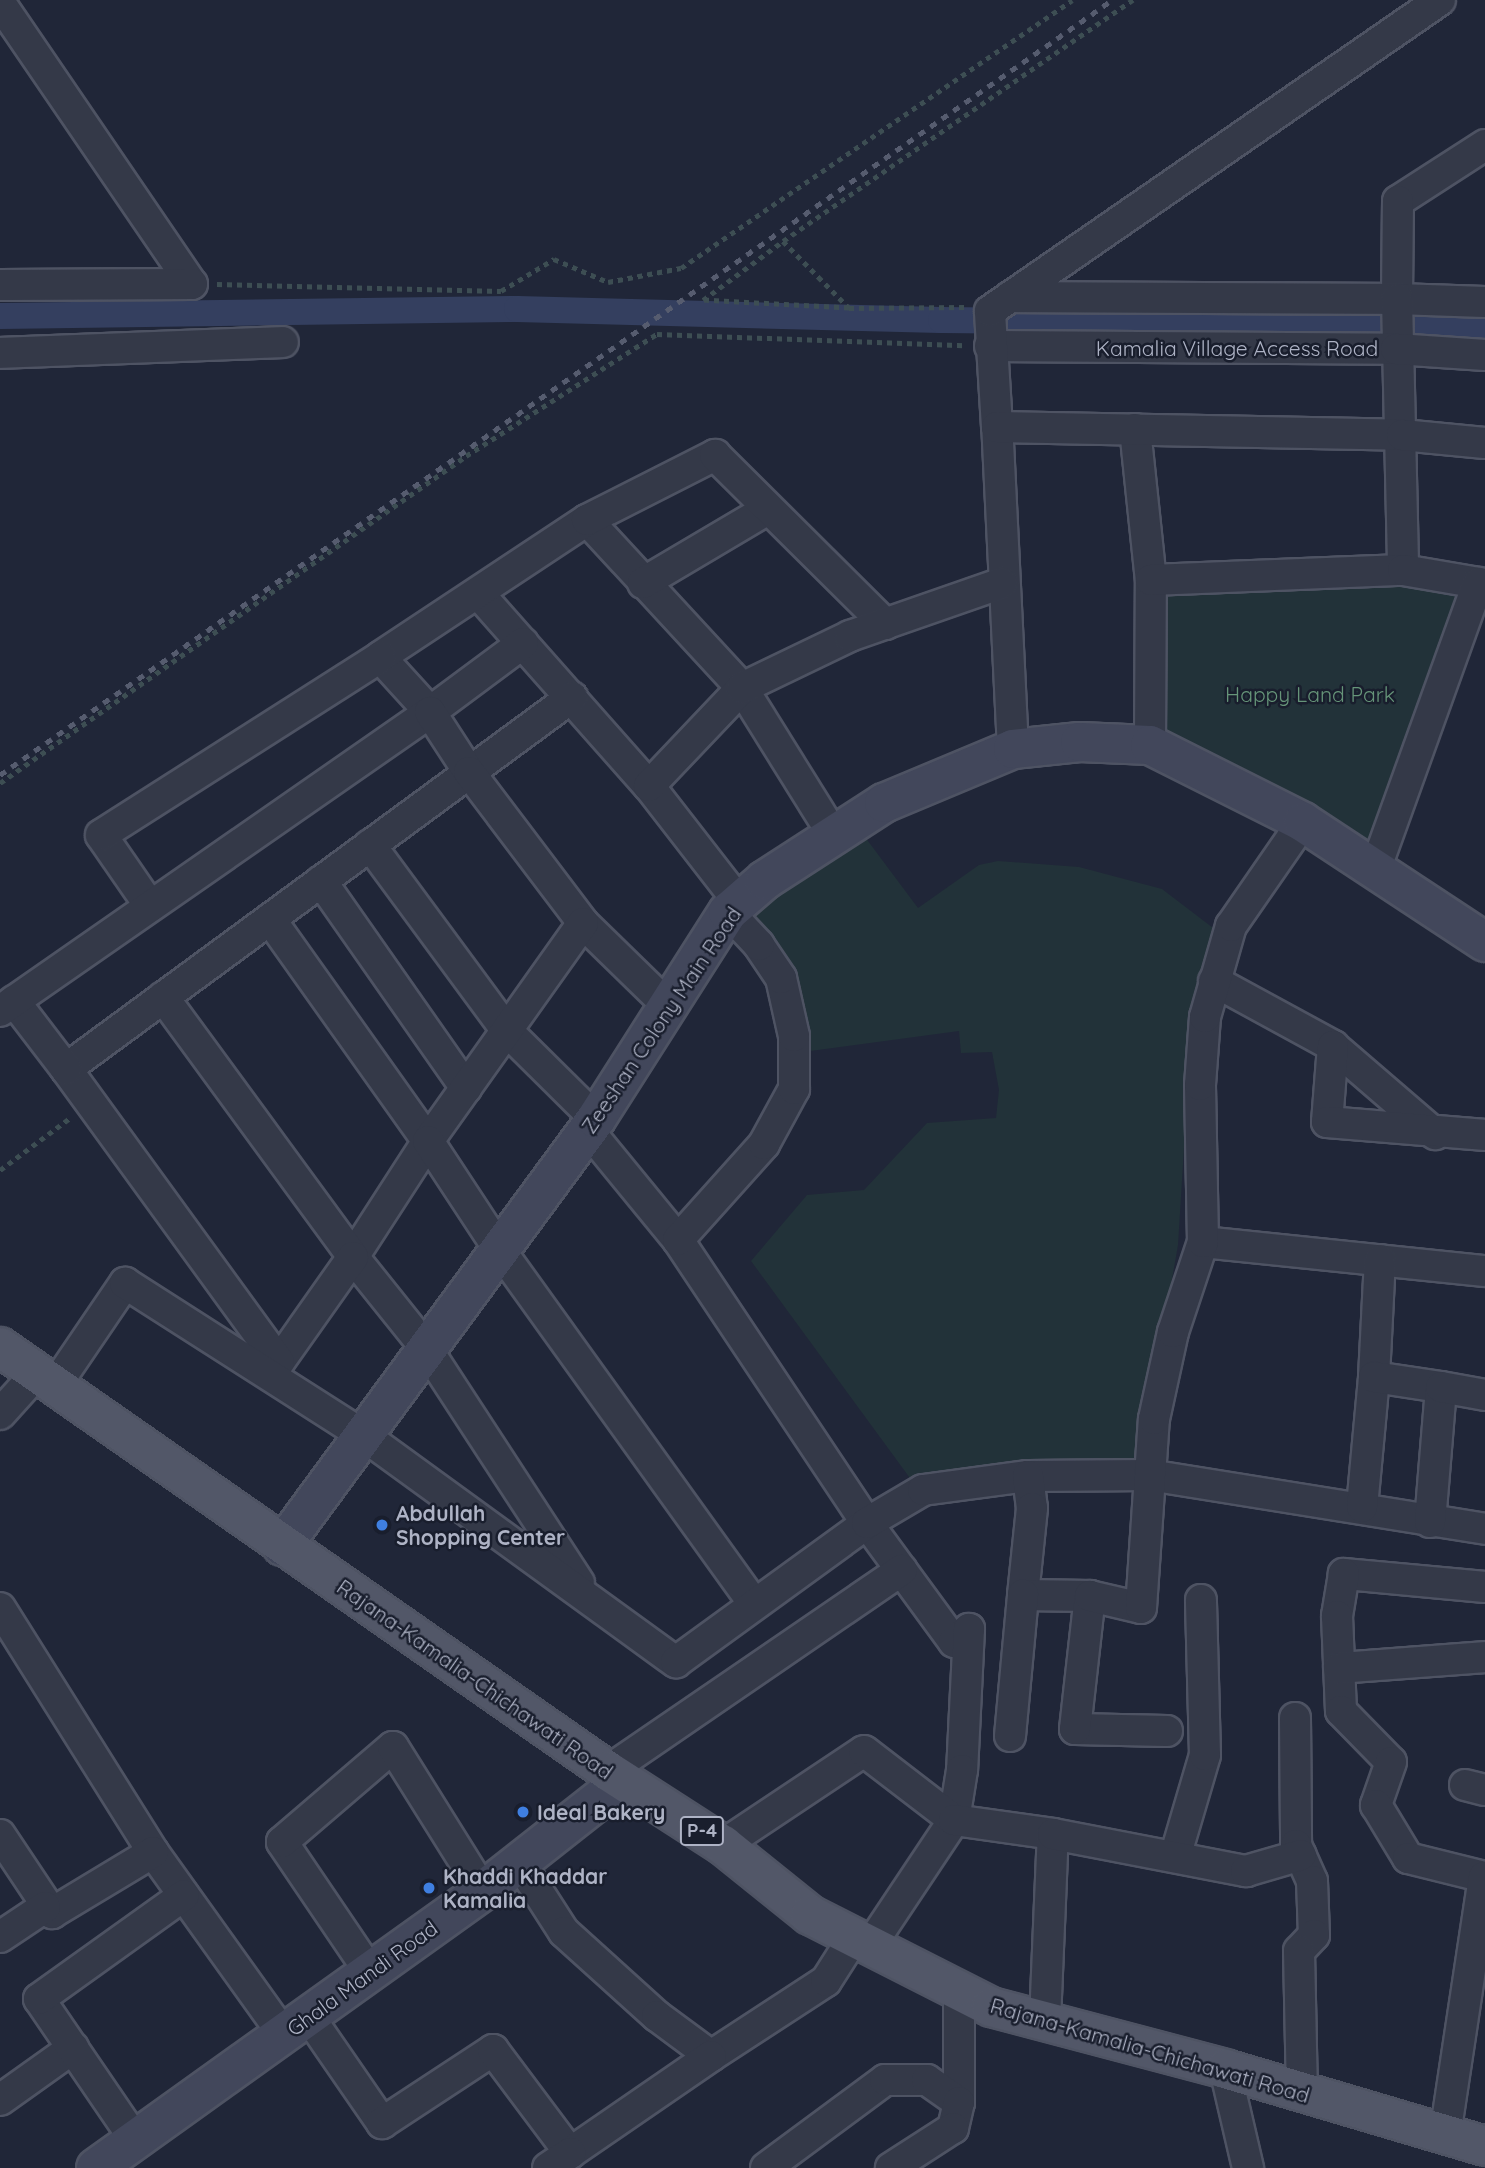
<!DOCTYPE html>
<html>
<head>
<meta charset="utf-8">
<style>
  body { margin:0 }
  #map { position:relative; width:1485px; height:2168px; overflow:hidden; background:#202638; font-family:Quicksand,sans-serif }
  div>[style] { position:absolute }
  .green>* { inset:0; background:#223239 }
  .canal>* { height:26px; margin:-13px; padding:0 13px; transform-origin:13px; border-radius:13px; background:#343f5f }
  .path>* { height:4.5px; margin-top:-2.25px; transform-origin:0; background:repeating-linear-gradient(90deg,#3d4e53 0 5px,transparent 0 10px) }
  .roads { filter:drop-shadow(2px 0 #4e5363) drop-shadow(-2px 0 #4e5363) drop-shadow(0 2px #4e5363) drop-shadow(0 -2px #4e5363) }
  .street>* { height:30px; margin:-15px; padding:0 15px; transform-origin:15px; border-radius:15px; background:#343948 }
  .secondary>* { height:38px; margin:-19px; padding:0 19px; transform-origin:19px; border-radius:19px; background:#42475b }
  .primary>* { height:38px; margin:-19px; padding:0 19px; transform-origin:19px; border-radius:19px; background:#525768 }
  .rail>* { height:5px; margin-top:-2.5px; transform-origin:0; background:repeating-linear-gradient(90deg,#565c6f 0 7px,transparent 0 14px) }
  .dots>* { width:19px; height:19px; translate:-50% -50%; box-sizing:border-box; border:4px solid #191e2d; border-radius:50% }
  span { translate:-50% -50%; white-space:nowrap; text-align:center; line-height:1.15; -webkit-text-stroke:5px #191e2d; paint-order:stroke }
  .shield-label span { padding:2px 5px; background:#191e2d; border:2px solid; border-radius:5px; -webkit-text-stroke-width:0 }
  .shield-label { font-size:19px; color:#aeb3c5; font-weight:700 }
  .street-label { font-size:21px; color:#aeb3c5 }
  .park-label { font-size:21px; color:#669579 }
  .poi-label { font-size:21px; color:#aeb3c5; font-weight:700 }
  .left { translate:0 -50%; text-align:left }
</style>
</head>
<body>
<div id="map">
  <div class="green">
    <div style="clip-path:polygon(1478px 583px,1376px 867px,1150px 745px,1151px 586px)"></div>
    <div style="clip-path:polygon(865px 837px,918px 908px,979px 865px,998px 861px,1079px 867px,1162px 889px,1221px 934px,1188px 1083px,1178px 1245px,1139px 1467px,915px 1485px,751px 1261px,807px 1195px,864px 1190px,927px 1123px,996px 1118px,999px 1090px,992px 1052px,961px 1053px,959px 1031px,803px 1052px,748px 919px,781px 889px)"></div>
  </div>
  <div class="canal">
    <div style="left:0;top:316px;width:517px;rotate:-0.78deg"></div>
    <div style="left:517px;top:309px;width:424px;rotate:1.5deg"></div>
    <div style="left:941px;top:320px;width:544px;rotate:0.53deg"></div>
  </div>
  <div class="path">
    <div style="left:783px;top:241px;width:425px;rotate:-34.6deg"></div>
    <div style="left:217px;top:284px;width:284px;rotate:1.4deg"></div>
    <div style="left:501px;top:291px;width:62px;rotate:-31.1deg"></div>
    <div style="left:554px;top:259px;width:59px;rotate:23.1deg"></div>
    <div style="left:608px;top:282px;width:74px;rotate:-10.9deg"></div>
    <div style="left:681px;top:268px;width:474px;rotate:-34.4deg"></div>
    <div style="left:849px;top:308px;width:146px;rotate:-176.9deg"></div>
    <div style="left:703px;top:300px;width:99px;rotate:-36.4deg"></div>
    <div style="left:783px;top:241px;width:94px;rotate:45.4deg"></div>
    <div style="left:849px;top:308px;width:118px;rotate:-0.5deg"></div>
    <div style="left:0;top:783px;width:569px;rotate:-35.06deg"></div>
    <div style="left:466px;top:456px;width:227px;rotate:-32.6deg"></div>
    <div style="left:657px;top:334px;width:307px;rotate:2.1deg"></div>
    <div style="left:0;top:1170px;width:87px;rotate:-36.6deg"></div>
  </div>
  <div class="roads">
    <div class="street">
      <div style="left:0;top:3px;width:340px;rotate:55.7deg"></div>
      <div style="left:1485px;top:145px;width:103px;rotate:147.2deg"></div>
      <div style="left:1398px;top:201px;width:98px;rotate:90.6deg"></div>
      <div style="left:1397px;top:299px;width:88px;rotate:2deg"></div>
      <div style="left:0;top:285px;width:192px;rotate:-0.3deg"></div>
      <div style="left:1010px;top:297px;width:387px;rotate:0.3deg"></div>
      <div style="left:1397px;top:299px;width:271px;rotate:88.7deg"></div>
      <div style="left:990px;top:346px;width:406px;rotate:0.4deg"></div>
      <div style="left:1396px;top:349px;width:89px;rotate:3.9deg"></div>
      <div style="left:0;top:353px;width:283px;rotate:-2.2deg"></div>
      <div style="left:997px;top:427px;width:116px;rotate:-93.5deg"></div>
      <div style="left:990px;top:311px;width:547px;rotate:-34.65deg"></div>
      <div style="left:1135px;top:429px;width:152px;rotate:84deg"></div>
      <div style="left:587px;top:520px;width:229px;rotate:47.3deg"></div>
      <div style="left:742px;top:688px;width:172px;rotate:58.1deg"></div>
      <div style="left:643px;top:583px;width:145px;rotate:-30.6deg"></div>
      <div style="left:478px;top:593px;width:258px;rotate:48.5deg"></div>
      <div style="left:523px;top:643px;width:116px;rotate:143.4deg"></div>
      <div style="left:430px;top:712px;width:74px;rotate:-132.3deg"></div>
      <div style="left:380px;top:657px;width:248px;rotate:-33.5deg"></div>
      <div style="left:587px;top:520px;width:144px;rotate:-26.9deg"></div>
      <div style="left:715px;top:455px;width:240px;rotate:44.8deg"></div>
      <div style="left:1150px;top:745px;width:165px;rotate:-89.7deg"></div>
      <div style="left:1151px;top:580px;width:252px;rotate:-2.3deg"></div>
      <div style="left:1403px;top:570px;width:83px;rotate:9.7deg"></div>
      <div style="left:1013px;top:749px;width:322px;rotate:-92.8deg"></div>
      <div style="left:997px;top:427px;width:405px;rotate:1.1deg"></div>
      <div style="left:1402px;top:435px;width:83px;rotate:5.5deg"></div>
      <div style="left:370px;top:845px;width:231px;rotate:53.6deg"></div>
      <div style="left:507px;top:1031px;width:125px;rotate:44.7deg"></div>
      <div style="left:1376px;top:867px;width:302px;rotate:-70.2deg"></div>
      <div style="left:321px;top:881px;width:253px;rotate:55deg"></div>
      <div style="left:739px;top:902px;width:147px;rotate:-127.8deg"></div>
      <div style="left:649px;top:786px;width:135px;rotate:-46.5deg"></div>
      <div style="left:742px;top:688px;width:120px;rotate:-25.7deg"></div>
      <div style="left:850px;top:636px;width:161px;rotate:-19.2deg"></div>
      <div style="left:150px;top:906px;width:86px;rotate:-124.6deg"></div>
      <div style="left:101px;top:835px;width:331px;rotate:-32.5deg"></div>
      <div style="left:270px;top:919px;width:272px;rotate:54.6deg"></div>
      <div style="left:428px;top:1141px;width:138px;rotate:122.9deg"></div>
      <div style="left:353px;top:1257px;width:117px;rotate:51.3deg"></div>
      <div style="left:426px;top:1348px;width:280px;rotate:56.9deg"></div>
      <div style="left:583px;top:923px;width:119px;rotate:44.3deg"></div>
      <div style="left:1214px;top:981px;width:136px;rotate:28.6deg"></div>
      <div style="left:1333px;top:1046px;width:135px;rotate:40.8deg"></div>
      <div style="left:163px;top:997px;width:322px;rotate:53.8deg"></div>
      <div style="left:353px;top:1257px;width:128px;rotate:125.2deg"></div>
      <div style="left:279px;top:1362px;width:362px;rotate:-126deg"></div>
      <div style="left:66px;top:1069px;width:628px;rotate:-36.32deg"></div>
      <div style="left:14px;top:1001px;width:86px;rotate:52.6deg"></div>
      <div style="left:0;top:1011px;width:524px;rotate:-34.81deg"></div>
      <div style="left:430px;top:712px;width:72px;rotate:57deg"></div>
      <div style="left:469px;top:772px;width:189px;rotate:52.9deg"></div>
      <div style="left:583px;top:923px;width:267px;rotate:125.4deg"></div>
      <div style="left:428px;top:1141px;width:129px;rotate:56.7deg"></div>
      <div style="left:499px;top:1249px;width:437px;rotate:54.3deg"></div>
      <div style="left:1333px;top:1046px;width:76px;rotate:94.5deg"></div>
      <div style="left:1327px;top:1122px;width:159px;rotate:4.7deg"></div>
      <div style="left:588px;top:1130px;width:142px;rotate:50.7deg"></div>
      <div style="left:678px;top:1240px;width:340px;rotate:56.3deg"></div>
      <div style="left:867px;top:1523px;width:147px;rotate:53.8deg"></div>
      <div style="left:954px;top:1642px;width:20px;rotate:-41deg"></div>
      <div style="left:969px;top:1629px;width:141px;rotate:92.8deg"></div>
      <div style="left:962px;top:1770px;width:51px;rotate:99.1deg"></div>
      <div style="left:954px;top:1820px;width:151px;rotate:123.7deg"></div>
      <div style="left:678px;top:1240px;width:129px;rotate:-48.1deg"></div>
      <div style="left:764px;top:1144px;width:63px;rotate:-61.4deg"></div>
      <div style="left:794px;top:1089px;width:53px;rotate:-90deg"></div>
      <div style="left:794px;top:1036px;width:59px;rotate:-102.6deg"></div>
      <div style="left:781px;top:978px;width:40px;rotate:-124deg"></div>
      <div style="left:759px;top:945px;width:45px;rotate:-133.2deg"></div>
      <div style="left:1203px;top:1242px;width:283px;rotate:5.9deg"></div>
      <div style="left:1374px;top:1377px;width:117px;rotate:-87.1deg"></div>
      <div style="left:55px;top:1386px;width:125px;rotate:-55.8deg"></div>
      <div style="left:125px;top:1283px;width:282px;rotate:32.6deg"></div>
      <div style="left:363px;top:1435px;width:387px;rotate:36deg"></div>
      <div style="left:676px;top:1662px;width:236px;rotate:-36deg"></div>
      <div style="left:867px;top:1523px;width:65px;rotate:-30.5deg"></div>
      <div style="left:923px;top:1490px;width:106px;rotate:-7.6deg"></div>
      <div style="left:1028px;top:1476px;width:121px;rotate:-0.5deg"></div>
      <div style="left:1149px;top:1475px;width:340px;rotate:9.1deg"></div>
      <div style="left:0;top:1414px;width:55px;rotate:-47.9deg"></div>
      <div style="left:1028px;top:1476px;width:32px;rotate:83deg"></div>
      <div style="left:1032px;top:1508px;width:87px;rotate:95.9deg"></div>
      <div style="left:1023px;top:1595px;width:67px;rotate:0.9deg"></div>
      <div style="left:1362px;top:1507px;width:131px;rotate:-84.7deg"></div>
      <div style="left:1374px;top:1377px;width:68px;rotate:8.5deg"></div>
      <div style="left:1430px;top:1522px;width:135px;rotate:-85.3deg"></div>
      <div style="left:1441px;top:1387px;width:45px;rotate:10.3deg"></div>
      <div style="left:1485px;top:1587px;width:142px;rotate:-174.7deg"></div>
      <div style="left:1344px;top:1574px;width:43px;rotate:99.5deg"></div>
      <div style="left:1337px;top:1616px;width:95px;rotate:87.6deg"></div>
      <div style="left:1341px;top:1711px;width:71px;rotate:45.6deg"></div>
      <div style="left:1391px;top:1762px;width:46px;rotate:109.2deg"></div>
      <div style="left:1376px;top:1805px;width:62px;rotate:58.9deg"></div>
      <div style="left:1408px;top:1858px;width:79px;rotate:13.9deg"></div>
      <div style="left:0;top:1608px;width:288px;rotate:57.9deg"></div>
      <div style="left:153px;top:1852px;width:225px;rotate:54.4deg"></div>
      <div style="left:1339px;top:1668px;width:146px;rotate:-4.3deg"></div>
      <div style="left:1295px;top:1718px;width:127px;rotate:89.5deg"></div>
      <div style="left:1296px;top:1845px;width:39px;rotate:66deg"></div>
      <div style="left:1312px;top:1881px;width:54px;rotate:87.9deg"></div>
      <div style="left:1314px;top:1935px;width:22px;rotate:133deg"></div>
      <div style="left:1299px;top:1951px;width:141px;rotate:88.8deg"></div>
      <div style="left:1167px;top:1731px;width:92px;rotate:-178.8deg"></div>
      <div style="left:1075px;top:1729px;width:134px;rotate:-83.6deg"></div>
      <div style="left:1090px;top:1596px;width:52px;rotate:13.2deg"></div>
      <div style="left:1141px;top:1608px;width:189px;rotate:-86.1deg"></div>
      <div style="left:1154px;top:1419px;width:89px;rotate:-77.7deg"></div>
      <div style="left:1173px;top:1332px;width:95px;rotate:-71.6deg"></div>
      <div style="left:1203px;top:1242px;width:157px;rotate:-91.1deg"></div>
      <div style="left:1200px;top:1085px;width:68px;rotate:-85.8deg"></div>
      <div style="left:1205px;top:1017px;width:95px;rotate:-74.1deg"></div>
      <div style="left:1231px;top:926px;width:126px;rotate:-55.3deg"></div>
      <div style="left:1010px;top:1736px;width:142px;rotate:-84.7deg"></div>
      <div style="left:608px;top:1771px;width:356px;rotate:-34.4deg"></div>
      <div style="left:1465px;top:1785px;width:21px;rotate:14deg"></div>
      <div style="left:0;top:1835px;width:94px;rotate:56.3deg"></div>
      <div style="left:52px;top:1913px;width:118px;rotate:-31.1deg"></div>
      <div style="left:723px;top:1845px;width:169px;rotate:-33.7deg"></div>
      <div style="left:864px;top:1751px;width:113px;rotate:37.5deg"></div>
      <div style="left:954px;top:1820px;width:100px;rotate:8deg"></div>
      <div style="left:1175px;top:1857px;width:106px;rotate:-73.6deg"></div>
      <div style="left:1205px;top:1755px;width:155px;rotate:-91.5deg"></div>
      <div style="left:519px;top:1862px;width:83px;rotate:57.3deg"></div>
      <div style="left:564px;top:1932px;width:125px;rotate:42.1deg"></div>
      <div style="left:657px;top:2016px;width:67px;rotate:36.5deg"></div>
      <div style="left:711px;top:2056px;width:137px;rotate:-33.1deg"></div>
      <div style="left:826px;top:1981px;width:52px;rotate:-57.5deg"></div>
      <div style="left:0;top:1937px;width:54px;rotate:-33.7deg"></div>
      <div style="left:370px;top:1972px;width:157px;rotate:-124.1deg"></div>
      <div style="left:282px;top:1842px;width:146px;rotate:-40.6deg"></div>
      <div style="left:393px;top:1747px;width:170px;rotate:58deg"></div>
      <div style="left:959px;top:1991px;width:111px;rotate:90deg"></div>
      <div style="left:309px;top:2017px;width:129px;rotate:55.4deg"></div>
      <div style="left:382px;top:2123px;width:133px;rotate:-33.3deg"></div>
      <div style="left:493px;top:2050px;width:129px;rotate:53.2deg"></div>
      <div style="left:570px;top:2153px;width:171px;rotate:-34.5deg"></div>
      <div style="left:1045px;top:2021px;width:187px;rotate:-87.6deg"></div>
      <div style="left:1053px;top:1834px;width:197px;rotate:10.9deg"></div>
      <div style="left:1246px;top:1871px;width:57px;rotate:-16.2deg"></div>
      <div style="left:1225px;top:2069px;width:102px;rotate:76.9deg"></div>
      <div style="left:0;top:2100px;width:90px;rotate:-35.5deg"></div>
      <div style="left:1445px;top:2135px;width:261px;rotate:-81.4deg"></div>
      <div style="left:136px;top:2141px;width:172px;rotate:-124.3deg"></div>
      <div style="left:39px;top:1999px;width:178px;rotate:-35.6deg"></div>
      <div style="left:548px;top:2168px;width:27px;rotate:-34deg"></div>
      <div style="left:766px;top:2168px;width:148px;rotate:-36.5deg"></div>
      <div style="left:885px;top:2080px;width:42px"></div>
      <div style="left:927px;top:2080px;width:39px;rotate:35deg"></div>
      <div style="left:959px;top:2102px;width:27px;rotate:103deg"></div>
      <div style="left:953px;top:2128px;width:74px;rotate:147.2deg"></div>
    </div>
    <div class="secondary">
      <div style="left:282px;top:1546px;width:530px;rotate:-53.67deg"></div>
      <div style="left:596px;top:1119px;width:246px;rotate:-57.5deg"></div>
      <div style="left:728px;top:912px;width:49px;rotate:-40.9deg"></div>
      <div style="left:765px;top:880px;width:142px;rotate:-32.9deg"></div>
      <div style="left:884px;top:803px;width:140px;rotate:-22.7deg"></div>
      <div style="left:1013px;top:749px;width:67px;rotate:-6deg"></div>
      <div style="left:1080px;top:742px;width:70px;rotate:2.5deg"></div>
      <div style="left:1150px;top:745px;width:171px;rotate:26.7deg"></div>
      <div style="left:1303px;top:822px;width:218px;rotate:33.4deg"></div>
      <div style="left:96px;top:2168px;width:476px;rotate:-35.6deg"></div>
      <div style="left:483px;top:1891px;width:178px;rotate:-38.2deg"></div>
    </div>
    <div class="primary">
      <div style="left:0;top:1347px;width:741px;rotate:34.89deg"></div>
      <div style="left:608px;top:1771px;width:137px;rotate:32.8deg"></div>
      <div style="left:723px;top:1845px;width:112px;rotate:38.8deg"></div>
      <div style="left:810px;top:1915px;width:203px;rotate:26.9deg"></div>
      <div style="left:991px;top:2007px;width:242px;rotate:14.8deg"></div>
      <div style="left:1225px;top:2069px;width:271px;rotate:16.5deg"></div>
    </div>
  </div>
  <div class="rail">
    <div style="left:0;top:775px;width:1355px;rotate:-34.87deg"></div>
  </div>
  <div class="dots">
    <div style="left:382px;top:1525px;background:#3f7fe0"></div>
    <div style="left:523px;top:1812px;background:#3f7fe0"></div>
    <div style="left:429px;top:1888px;background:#3f7fe0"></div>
  </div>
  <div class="shield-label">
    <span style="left:702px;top:1831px">P-4</span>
  </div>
  <div class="street-label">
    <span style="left:1237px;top:348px">Kamalia Village Access Road</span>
    <span style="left:661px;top:1020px;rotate:-56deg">Zeeshan Colony Main Road</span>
    <span style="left:475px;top:1679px;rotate:35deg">Rajana-Kamalia-Chichawati Road</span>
    <span style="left:362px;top:1978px;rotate:-36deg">Ghala Mandi Road</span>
    <span style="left:1150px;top:2050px;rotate:16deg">Rajana-Kamalia-Chichawati Road</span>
  </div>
  <div class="park-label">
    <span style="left:1310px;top:694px">Happy Land Park</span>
  </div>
  <div class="poi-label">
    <span class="left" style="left:396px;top:1525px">Abdullah<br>Shopping Center</span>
    <span class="left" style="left:537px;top:1812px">Ideal Bakery</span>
    <span class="left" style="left:443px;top:1888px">Khaddi Khaddar<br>Kamalia</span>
  </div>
</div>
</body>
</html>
